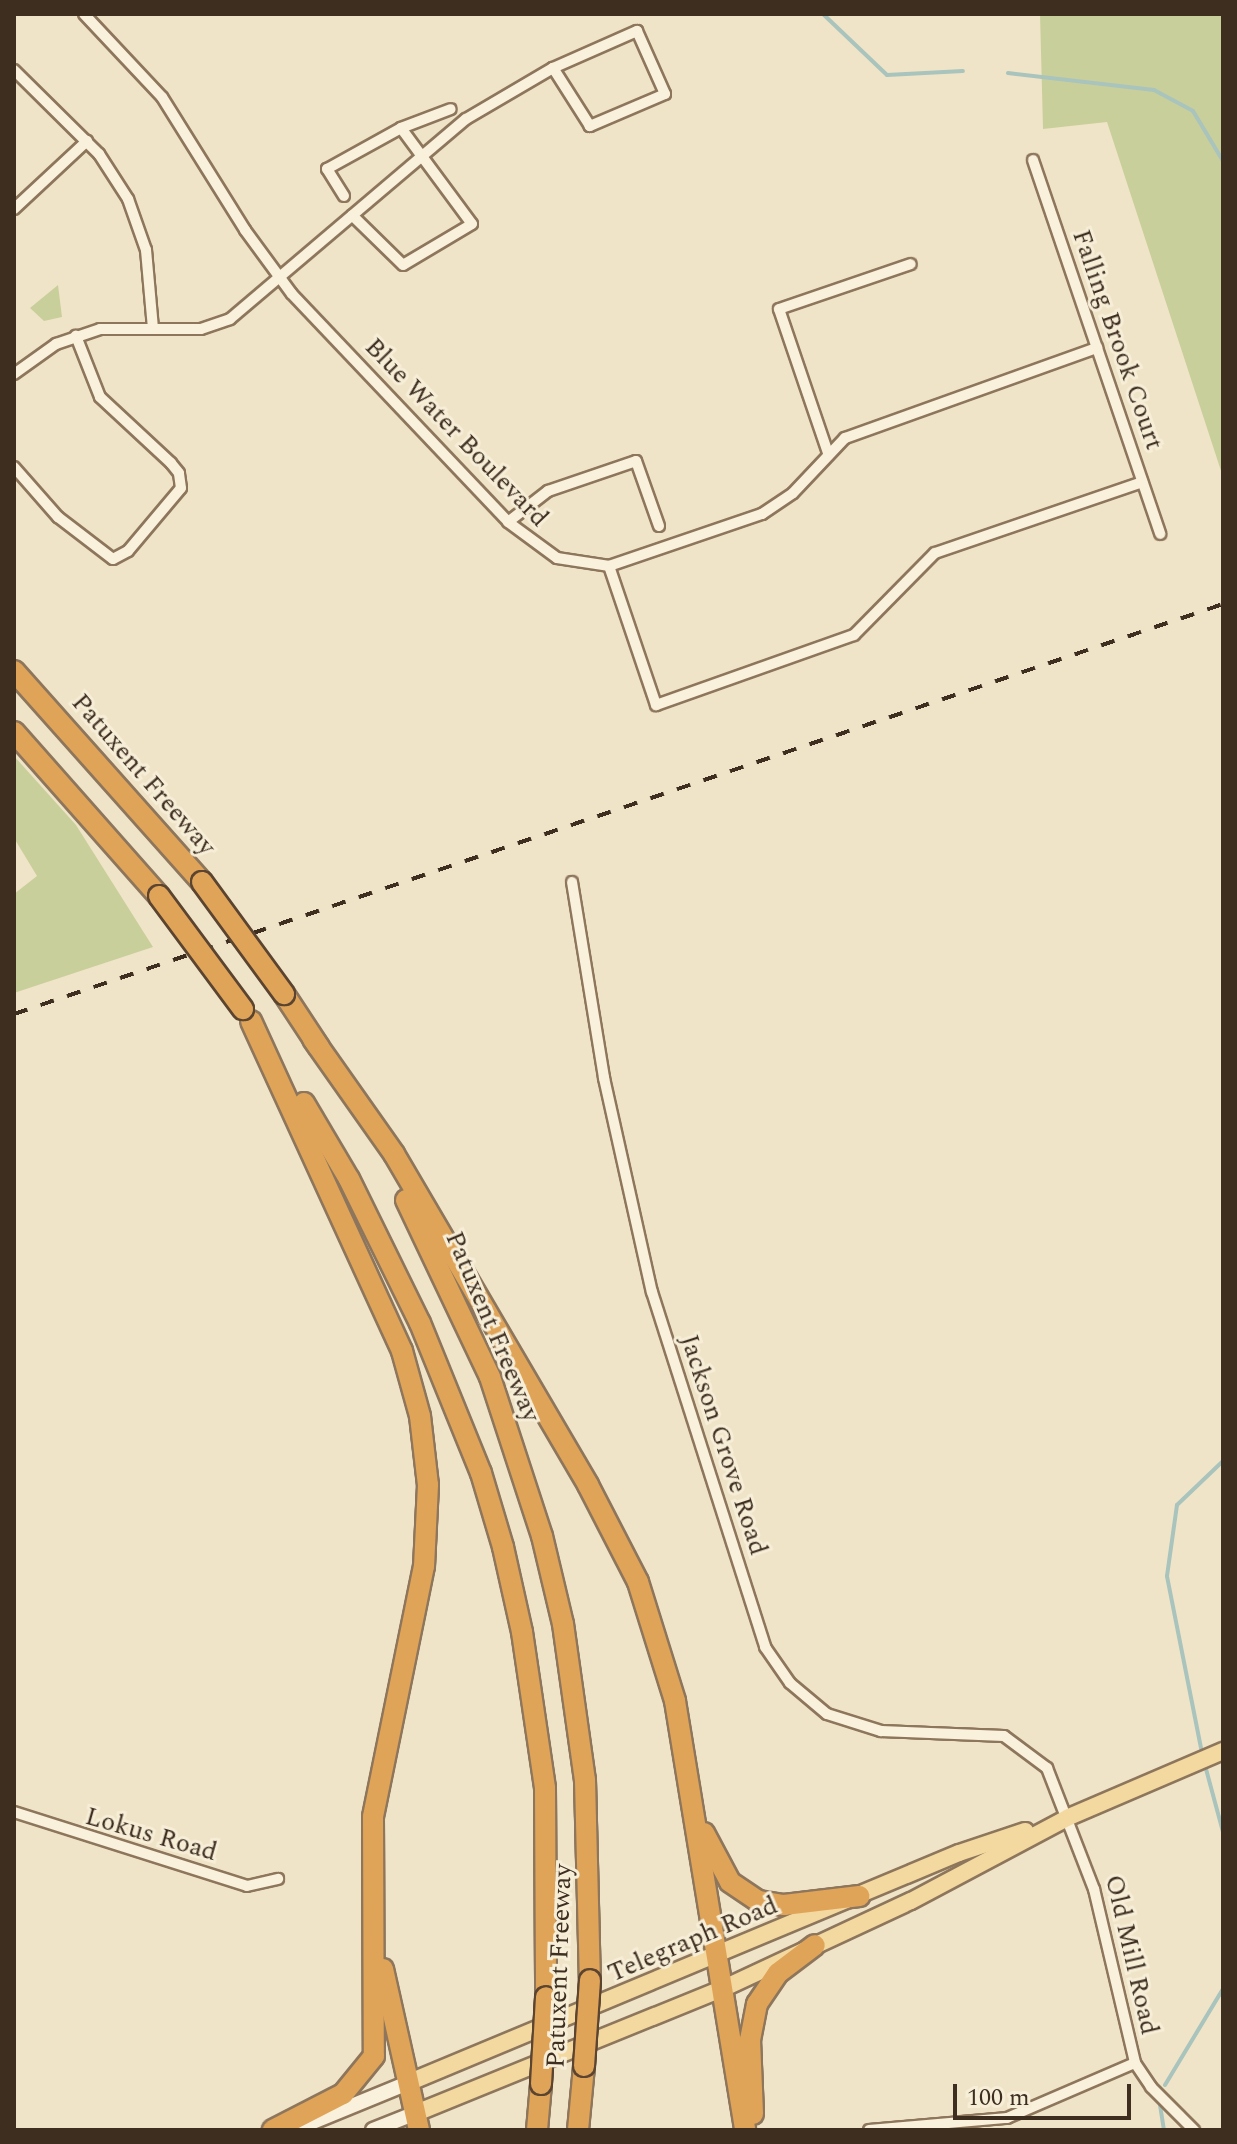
<!DOCTYPE html>
<html>
<head>
<meta charset="utf-8">
<style>
  body { margin:0 }
  #map { position:relative; width:1237px; height:2144px; overflow:hidden; background:#f0e4c8; font-family:Spectral,serif }
  div>[style] { position:absolute }
  .green>* { inset:0; background:#c9cf9b }
  .stream>* { height:4px; margin:-2px; padding:0 2px; transform-origin:2px; border-radius:2px; background:#a9c4bc }
  .roads { filter:drop-shadow(2px 0 #8d765c) drop-shadow(-2px 0 #8d765c) drop-shadow(0 2px #8d765c) drop-shadow(0 -2px #8d765c) }
  .minor>* { height:10px; margin:-5px; padding:0 5px; transform-origin:5px; border-radius:5px; background:#faf1dc }
  .secondary>* { height:14px; margin:-7px; padding:0 7px; transform-origin:7px; border-radius:7px; background:#faf1dc }
  .primary>* { height:16px; margin:-8px; padding:0 8px; transform-origin:8px; border-radius:8px; background:#f3d9a0 }
  .motorway>* { height:20px; margin:-10px; padding:0 10px; transform-origin:10px; border-radius:10px; background:#e0a458 }
  .rail>* { height:4px; margin-top:-2px; transform-origin:0; background:repeating-linear-gradient(90deg,#3d2e20 0 14px,transparent 0 28px) }
  .bridges { filter:drop-shadow(2px 0 #5b4430) drop-shadow(-2px 0 #5b4430) drop-shadow(0 2px #5b4430) drop-shadow(0 -2px #5b4430) }
  .motorway-bridge>* { height:20px; margin:-10px; padding:0 10px; transform-origin:10px; border-radius:10px; background:#e0a458 }
  span { translate:-50% -50%; white-space:nowrap; text-align:center; line-height:1.15; -webkit-text-stroke:6px #f7eed8; paint-order:stroke }
  .street-label { font-size:26px; color:#3d2e20 }
  .frame { position:absolute; inset:0; border:16px solid #3d2e20; pointer-events:none }
  .scale { position:absolute; left:953px; top:2084px; width:178px; height:36px; box-sizing:border-box; border:4px solid #3d2e20; border-top:0; padding-left:10px; font-size:24px; line-height:28px; white-space:nowrap; color:#3d2e20; -webkit-text-stroke:6px #f7eed8; paint-order:stroke }
</style>
</head>
<body>
<div id="map">
  <div class="green">
    <div style="clip-path:polygon(1040px 14px,1223px 14px,1223px 477px,1107px 122px,1043px 129px)"></div>
    <div style="clip-path:polygon(58px 285px,62px 317px,44px 321px,30px 308px)"></div>
    <div style="clip-path:polygon(14px 756px,76px 825px,153px 947px,14px 993px,14px 894px,37px 876px,14px 838px)"></div>
  </div>
  <div class="stream">
    <div style="left:823px;top:14px;width:88px;rotate:43.6deg"></div>
    <div style="left:887px;top:75px;width:76px;rotate:-3deg"></div>
    <div style="left:1008px;top:73px;width:147px;rotate:6.6deg"></div>
    <div style="left:1154px;top:90px;width:44px;rotate:28.3deg"></div>
    <div style="left:1193px;top:111px;width:58px;rotate:59deg"></div>
    <div style="left:1201px;top:1748px;width:175px;rotate:-101.2deg"></div>
    <div style="left:1167px;top:1576px;width:72px;rotate:-82deg"></div>
    <div style="left:1177px;top:1505px;width:64px;rotate:-43.7deg"></div>
    <div style="left:1206px;top:1769px;width:65px;rotate:74.9deg"></div>
    <div style="left:1165px;top:2085px;width:112px;rotate:-58.9deg"></div>
    <div style="left:1160px;top:2105px;width:25px;rotate:81deg"></div>
  </div>
  <div class="roads">
    <div class="minor">
      <div style="left:84px;top:14px;width:114px;rotate:46.8deg"></div>
      <div style="left:162px;top:97px;width:157px;rotate:58deg"></div>
      <div style="left:245px;top:230px;width:79px;rotate:53.7deg"></div>
      <div style="left:292px;top:294px;width:314px;rotate:46.5deg"></div>
      <div style="left:508px;top:522px;width:61px;rotate:36.3deg"></div>
      <div style="left:557px;top:558px;width:53px;rotate:8.7deg"></div>
      <div style="left:609px;top:566px;width:162px;rotate:-18.8deg"></div>
      <div style="left:762px;top:514px;width:37px;rotate:-34deg"></div>
      <div style="left:793px;top:493px;width:76px;rotate:-46.6deg"></div>
      <div style="left:845px;top:438px;width:268px;rotate:-19.7deg"></div>
      <div style="left:14px;top:70px;width:120px;rotate:44.7deg"></div>
      <div style="left:99px;top:154px;width:54px;rotate:57.2deg"></div>
      <div style="left:128px;top:199px;width:54px;rotate:70.6deg"></div>
      <div style="left:146px;top:250px;width:78px;rotate:84.9deg"></div>
      <div style="left:401px;top:128px;width:53px;rotate:-20.8deg"></div>
      <div style="left:1033px;top:160px;width:395px;rotate:71.2deg"></div>
      <div style="left:344px;top:196px;width:32px;rotate:-122deg"></div>
      <div style="left:327px;top:169px;width:85px;rotate:-29deg"></div>
      <div style="left:401px;top:128px;width:119px;rotate:53.5deg"></div>
      <div style="left:472px;top:224px;width:80px;rotate:149.3deg"></div>
      <div style="left:403px;top:265px;width:71px;rotate:-135.6deg"></div>
      <div style="left:14px;top:209px;width:100px;rotate:-43deg"></div>
      <div style="left:14px;top:374px;width:52px;rotate:-35.5deg"></div>
      <div style="left:56px;top:344px;width:46px;rotate:-18.8deg"></div>
      <div style="left:100px;top:329px;width:101px"></div>
      <div style="left:201px;top:329px;width:31px;rotate:-19deg"></div>
      <div style="left:230px;top:319px;width:309px;rotate:-40.3deg"></div>
      <div style="left:466px;top:119px;width:101px;rotate:-30.4deg"></div>
      <div style="left:553px;top:68px;width:92px;rotate:-23.8deg"></div>
      <div style="left:637px;top:31px;width:69px;rotate:66deg"></div>
      <div style="left:665px;top:94px;width:82px;rotate:156.9deg"></div>
      <div style="left:590px;top:126px;width:69px;rotate:-122.5deg"></div>
      <div style="left:828px;top:453px;width:152px;rotate:-108.8deg"></div>
      <div style="left:779px;top:309px;width:139px;rotate:-18.8deg"></div>
      <div style="left:14px;top:467px;width:67px;rotate:48.7deg"></div>
      <div style="left:58px;top:517px;width:69px;rotate:37.4deg"></div>
      <div style="left:113px;top:559px;width:17px;rotate:-28deg"></div>
      <div style="left:128px;top:551px;width:82px;rotate:-49.9deg"></div>
      <div style="left:181px;top:488px;width:15px;rotate:-98deg"></div>
      <div style="left:179px;top:473px;width:13px;rotate:-129deg"></div>
      <div style="left:171px;top:463px;width:97px;rotate:-137.1deg"></div>
      <div style="left:100px;top:397px;width:66px;rotate:-111.5deg"></div>
      <div style="left:508px;top:522px;width:51px;rotate:-37.8deg"></div>
      <div style="left:548px;top:491px;width:93px;rotate:-18.8deg"></div>
      <div style="left:636px;top:461px;width:69px;rotate:70.5deg"></div>
      <div style="left:609px;top:566px;width:147px;rotate:71.3deg"></div>
      <div style="left:656px;top:705px;width:210px;rotate:-19.5deg"></div>
      <div style="left:854px;top:635px;width:115px;rotate:-45.4deg"></div>
      <div style="left:935px;top:553px;width:219px;rotate:-18.9deg"></div>
      <div style="left:572px;top:882px;width:199px;rotate:80.7deg"></div>
      <div style="left:604px;top:1078px;width:219px;rotate:77.4deg"></div>
      <div style="left:652px;top:1292px;width:373px;rotate:72.3deg"></div>
      <div style="left:765px;top:1647px;width:44px;rotate:55.2deg"></div>
      <div style="left:790px;top:1683px;width:48px;rotate:40deg"></div>
      <div style="left:827px;top:1714px;width:57px;rotate:17.5deg"></div>
      <div style="left:881px;top:1731px;width:123px;rotate:2.3deg"></div>
      <div style="left:1004px;top:1736px;width:54px;rotate:36.7deg"></div>
      <div style="left:1047px;top:1768px;width:130px;rotate:68.8deg"></div>
      <div style="left:1094px;top:1889px;width:179px;rotate:76.7deg"></div>
      <div style="left:1135px;top:2063px;width:29px;rotate:56deg"></div>
      <div style="left:1151px;top:2087px;width:61px;rotate:45deg"></div>
      <div style="left:14px;top:1812px;width:244px;rotate:17.6deg"></div>
      <div style="left:247px;top:1886px;width:32px;rotate:-13deg"></div>
      <div style="left:869px;top:2130px;width:139px;rotate:-5deg"></div>
      <div style="left:1007px;top:2118px;width:139px;rotate:-23.3deg"></div>
    </div>
    <div class="secondary">
      <div style="left:293px;top:2130px;width:126px;rotate:-22.3deg"></div>
      <div style="left:373px;top:2130px;width:46px;rotate:-21.6deg"></div>
    </div>
    <div class="primary">
      <div style="left:410px;top:2082px;width:595px;rotate:-22.64deg"></div>
      <div style="left:959px;top:1853px;width:70px;rotate:-18.4deg"></div>
      <div style="left:416px;top:2113px;width:330px;rotate:-22.1deg"></div>
      <div style="left:722px;top:1989px;width:208px;rotate:-25deg"></div>
      <div style="left:911px;top:1901px;width:179px;rotate:-28deg"></div>
      <div style="left:1069px;top:1817px;width:168px;rotate:-23.2deg"></div>
    </div>
    <div class="motorway">
      <div style="left:14px;top:671px;width:283px;rotate:48.3deg"></div>
      <div style="left:14px;top:732px;width:219px;rotate:48.5deg"></div>
      <div style="left:284px;top:994px;width:64px;rotate:56.6deg"></div>
      <div style="left:251px;top:1021px;width:363px;rotate:65.4deg"></div>
      <div style="left:402px;top:1351px;width:67px;rotate:74.5deg"></div>
      <div style="left:420px;top:1416px;width:69px;rotate:83.4deg"></div>
      <div style="left:428px;top:1485px;width:81px;rotate:92.8deg"></div>
      <div style="left:424px;top:1566px;width:256px;rotate:101.5deg"></div>
      <div style="left:373px;top:1817px;width:239px;rotate:89.8deg"></div>
      <div style="left:374px;top:2056px;width:49px;rotate:129.2deg"></div>
      <div style="left:343px;top:2094px;width:79px;rotate:152.8deg"></div>
      <div style="left:313px;top:1039px;width:141px;rotate:54.8deg"></div>
      <div style="left:394px;top:1154px;width:384px;rotate:59.6deg"></div>
      <div style="left:588px;top:1485px;width:109px;rotate:62.7deg"></div>
      <div style="left:638px;top:1582px;width:125px;rotate:72.7deg"></div>
      <div style="left:675px;top:1701px;width:435px;rotate:80.7deg"></div>
      <div style="left:304px;top:1103px;width:88px;rotate:59.4deg"></div>
      <div style="left:349px;top:1179px;width:161px;rotate:63.8deg"></div>
      <div style="left:420px;top:1323px;width:162px;rotate:67.9deg"></div>
      <div style="left:481px;top:1473px;width:77px;rotate:73.4deg"></div>
      <div style="left:503px;top:1547px;width:87px;rotate:77.4deg"></div>
      <div style="left:522px;top:1632px;width:158px;rotate:81.6deg"></div>
      <div style="left:545px;top:1788px;width:209px;rotate:89.7deg"></div>
      <div style="left:406px;top:1200px;width:196px;rotate:64.6deg"></div>
      <div style="left:490px;top:1377px;width:167px;rotate:71.9deg"></div>
      <div style="left:542px;top:1536px;width:90px;rotate:76.6deg"></div>
      <div style="left:563px;top:1624px;width:158px;rotate:82deg"></div>
      <div style="left:585px;top:1780px;width:200px;rotate:88.6deg"></div>
      <div style="left:704px;top:1833px;width:55px;rotate:62deg"></div>
      <div style="left:730px;top:1882px;width:34px;rotate:34deg"></div>
      <div style="left:758px;top:1901px;width:26px;rotate:9deg"></div>
      <div style="left:784px;top:1905px;width:76px;rotate:-6.8deg"></div>
      <div style="left:383px;top:1969px;width:165px;rotate:77.4deg"></div>
      <div style="left:753px;top:2114px;width:74px;rotate:-92.3deg"></div>
      <div style="left:750px;top:2040px;width:37px;rotate:-79deg"></div>
      <div style="left:757px;top:2004px;width:37px;rotate:-56deg"></div>
      <div style="left:778px;top:1973px;width:46px;rotate:-37.1deg"></div>
      <div style="left:537px;top:2130px;width:46px;rotate:-85deg"></div>
      <div style="left:578px;top:2130px;width:64px;rotate:-84.6deg"></div>
    </div>
  </div>
  <div class="rail">
    <div style="left:14px;top:1014px;width:1277px;rotate:-18.73deg"></div>
  </div>
  <div class="bridges">
    <div class="motorway-bridge">
      <div style="left:202px;top:882px;width:139px;rotate:53.8deg"></div>
      <div style="left:159px;top:896px;width:141px;rotate:53.4deg"></div>
      <div style="left:584px;top:2066px;width:86px;rotate:-86deg"></div>
      <div style="left:541px;top:2084px;width:87px;rotate:-86.7deg"></div>
    </div>
  </div>
  <div class="street-label">
    <span style="left:1117px;top:340px;rotate:71deg">Falling Brook Court</span>
    <span style="left:456px;top:433px;rotate:46deg">Blue Water Boulevard</span>
    <span style="left:143px;top:775px;rotate:49deg">Patuxent Freeway</span>
    <span style="left:492px;top:1327px;rotate:67deg">Patuxent Freeway</span>
    <span style="left:723px;top:1445px;rotate:72deg">Jackson Grove Road</span>
    <span style="left:151px;top:1835px;rotate:16deg">Lokus Road</span>
    <span style="left:693px;top:1940px;rotate:-23deg">Telegraph Road</span>
    <span style="left:1131px;top:1955px;rotate:77deg">Old Mill Road</span>
    <span style="left:560px;top:1966px;rotate:-88deg">Patuxent Freeway</span>
  </div>
  <div class="frame"></div>
  <div class="scale">100 m</div>
</div>
</body>
</html>
